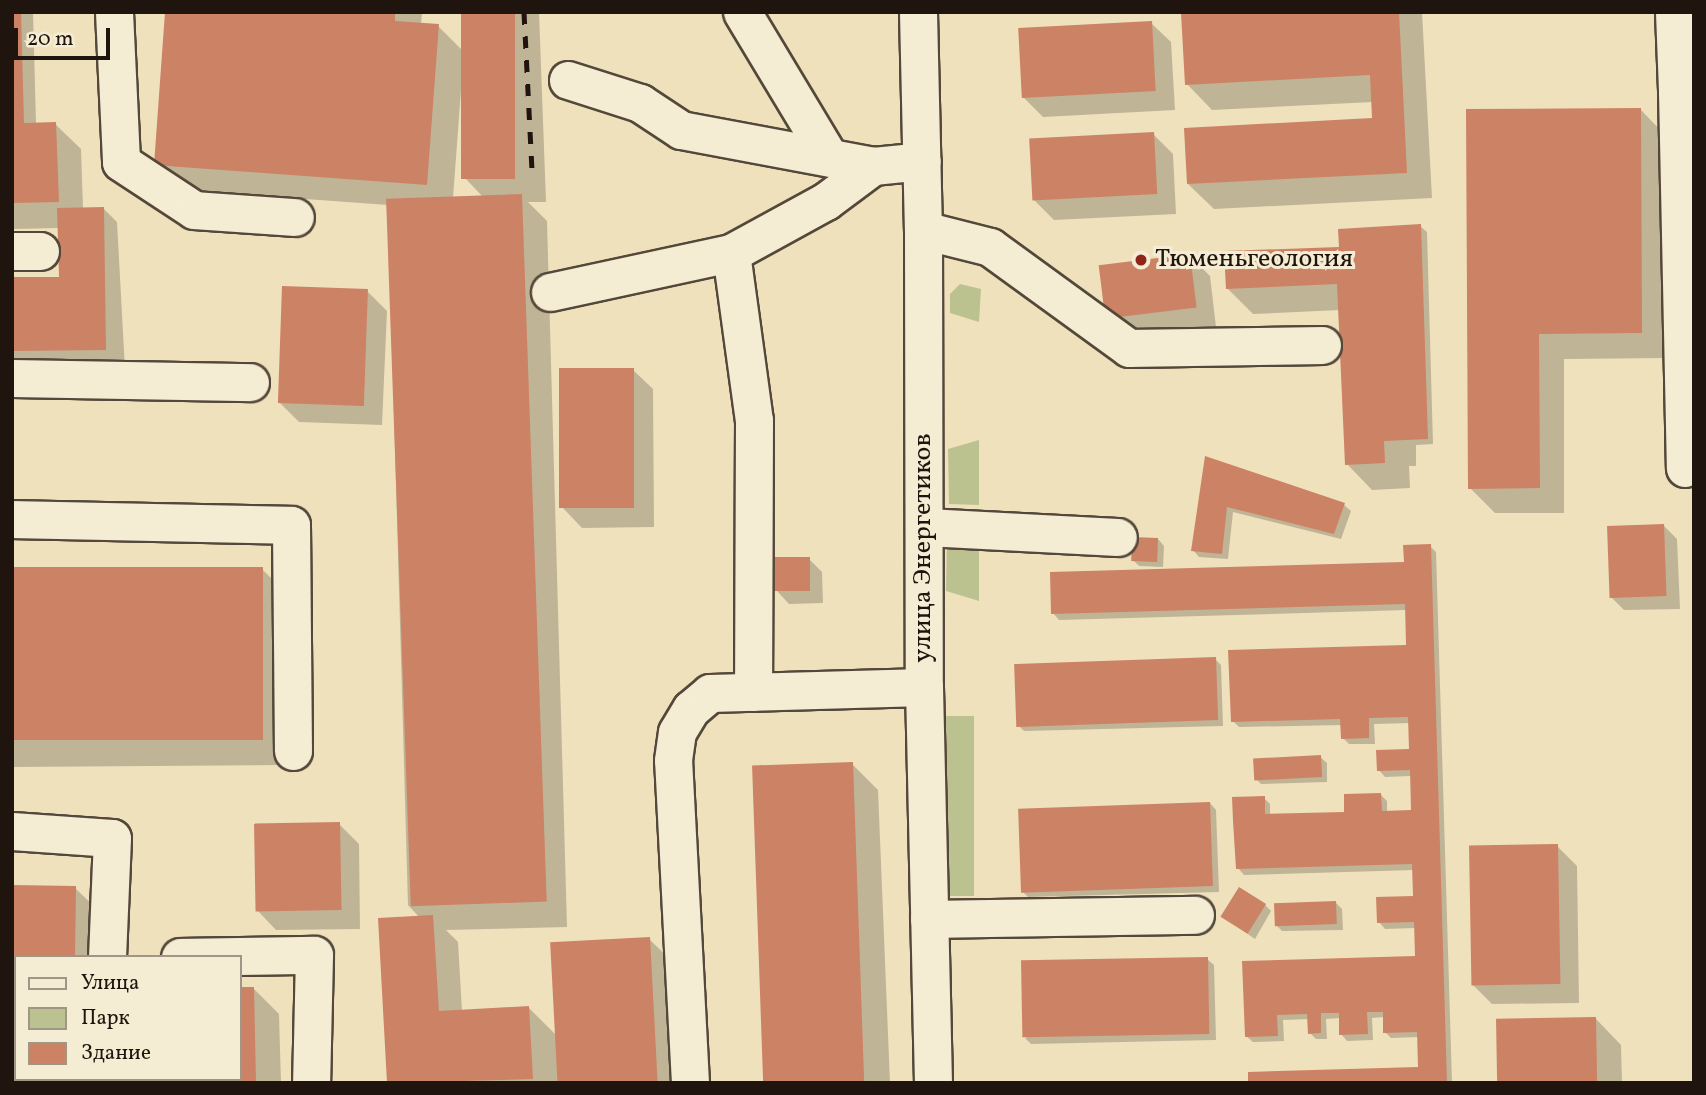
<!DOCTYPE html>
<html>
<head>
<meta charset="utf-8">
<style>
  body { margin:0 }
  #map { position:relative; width:1706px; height:1095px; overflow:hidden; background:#f0e1bd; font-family:Vollkorn,serif }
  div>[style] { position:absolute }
  .green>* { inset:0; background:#bbc290; transform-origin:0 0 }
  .shadow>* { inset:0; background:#0003 }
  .building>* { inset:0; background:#cc8265; transform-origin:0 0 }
  .roads { filter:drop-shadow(2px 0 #54483a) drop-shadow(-2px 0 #54483a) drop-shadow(0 2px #54483a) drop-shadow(0 -2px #54483a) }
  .minor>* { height:37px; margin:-18.5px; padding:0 18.5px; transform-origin:18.5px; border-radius:18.5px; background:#f5ecd4 }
  .rail>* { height:5px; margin-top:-2.5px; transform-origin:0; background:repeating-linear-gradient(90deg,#20150e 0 12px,transparent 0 24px) }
  .dots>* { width:19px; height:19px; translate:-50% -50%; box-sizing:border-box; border:4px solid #f5ecd4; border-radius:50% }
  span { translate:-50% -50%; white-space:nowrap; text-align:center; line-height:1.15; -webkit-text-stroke:6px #f5ecd4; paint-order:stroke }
  .poi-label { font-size:26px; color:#20150e }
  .left { translate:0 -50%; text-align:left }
  .street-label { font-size:26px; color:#20150e }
  .frame { position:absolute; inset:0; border:14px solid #20150e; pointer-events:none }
  .legend { position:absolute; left:14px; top:955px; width:228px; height:126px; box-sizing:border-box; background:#f5ecd4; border:2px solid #a09685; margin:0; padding:9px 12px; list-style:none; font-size:21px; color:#20150e }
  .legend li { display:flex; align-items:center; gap:14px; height:35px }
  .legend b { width:35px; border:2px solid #a09685 }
  .scale { position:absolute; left:14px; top:28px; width:96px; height:32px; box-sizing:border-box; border:4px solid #20150e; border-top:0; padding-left:9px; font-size:21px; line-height:24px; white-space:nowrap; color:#20150e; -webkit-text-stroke:5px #f5ecd4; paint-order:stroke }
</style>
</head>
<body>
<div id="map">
  <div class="green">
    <div style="clip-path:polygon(960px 284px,981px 289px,979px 322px,950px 313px,950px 294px)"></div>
    <div style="clip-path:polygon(979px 440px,979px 505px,949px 504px,948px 449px)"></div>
    <div style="clip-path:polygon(947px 537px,979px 537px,979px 601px,946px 591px)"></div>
    <div style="left:974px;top:716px;width:180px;height:33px;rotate:90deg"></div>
  </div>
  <div class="shadow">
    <div style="clip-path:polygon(12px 12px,33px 12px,36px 124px,55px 124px,81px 149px,83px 209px,104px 209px,117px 222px,125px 369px,12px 370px,12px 279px,63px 279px,59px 228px,12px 229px)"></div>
    <div style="clip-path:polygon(evenodd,167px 12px,422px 12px,421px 24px,438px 26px,463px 51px,462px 12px,539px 12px,546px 202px,528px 202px,547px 221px,567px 927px,446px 930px,458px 942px,462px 1011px,529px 1008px,556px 1035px,649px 939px,675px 964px,681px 1083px,389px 1083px,420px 918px,408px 905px,388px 205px,182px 190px,156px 164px,167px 12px,461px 90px,465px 178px,483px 197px,453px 198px,461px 90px)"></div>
    <div style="clip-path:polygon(1226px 12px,1422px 12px,1432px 198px,1214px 209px,1188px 184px,1374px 120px,1373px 102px,1212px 110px,1187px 84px,1183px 15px)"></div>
    <div style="clip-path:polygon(1151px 23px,1171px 42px,1175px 110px,1043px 117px,1023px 97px)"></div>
    <div style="clip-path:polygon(1468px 110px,1641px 110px,1666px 136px,1667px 358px,1564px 359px,1564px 513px,1495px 513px,1470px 488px)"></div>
    <div style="clip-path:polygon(1153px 134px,1173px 154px,1176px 214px,1054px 220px,1034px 200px)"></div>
    <div style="clip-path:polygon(1420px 226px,1427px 232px,1433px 444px,1416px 445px,1416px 466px,1409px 466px,1410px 488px,1372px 490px,1347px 464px,1340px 310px,1253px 314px,1227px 288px)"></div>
    <div style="clip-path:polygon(1190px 256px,1210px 276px,1216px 327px,1127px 339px,1108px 319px)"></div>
    <div style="clip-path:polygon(367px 291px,387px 311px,382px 425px,299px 422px,279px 402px)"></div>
    <div style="clip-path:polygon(633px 370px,653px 389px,654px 527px,582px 528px,563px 508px)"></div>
    <div style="clip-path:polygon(1206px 458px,1344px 505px,1351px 511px,1341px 539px,1233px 512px,1228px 559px,1199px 557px,1193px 550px)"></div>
    <div style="clip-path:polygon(1664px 526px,1677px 539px,1680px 609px,1624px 610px,1611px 597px)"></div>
    <div style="clip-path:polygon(1158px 539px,1164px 546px,1163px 567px,1139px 566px,1133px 560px)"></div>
    <div style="clip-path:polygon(1430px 546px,1436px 552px,1452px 1083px,1250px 1083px,1420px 1068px,1419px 1037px,1391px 1038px,1385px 1032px,1384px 1017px,1372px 1018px,1373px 1040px,1347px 1041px,1341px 1034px,1341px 1018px,1326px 1019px,1327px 1039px,1316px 1039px,1310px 1033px,1309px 1019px,1283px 1020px,1284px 1041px,1253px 1042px,1246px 1036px,1243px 962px,1417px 957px,1416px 928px,1385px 929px,1379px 922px,1415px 898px,1414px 870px,1244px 875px,1238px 868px,1264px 798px,1270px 804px,1270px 816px,1346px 814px,1381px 795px,1387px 801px,1387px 813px,1412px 812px,1411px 776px,1385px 777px,1379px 770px,1411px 751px,1410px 723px,1374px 724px,1375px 744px,1349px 744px,1343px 738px,1342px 725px,1239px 727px,1233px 721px,1408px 647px,1407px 610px,1059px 620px,1053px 613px,1406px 563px)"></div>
    <div style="clip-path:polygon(809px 559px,822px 572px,823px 603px,789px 604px,776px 590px)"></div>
    <div style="clip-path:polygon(262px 569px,287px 594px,289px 765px,12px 767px,12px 571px)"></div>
    <div style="clip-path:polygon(1215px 659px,1221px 665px,1223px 726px,1024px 731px,1018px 725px)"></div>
    <div style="clip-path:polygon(1320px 757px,1327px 763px,1327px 782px,1261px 784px,1255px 778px)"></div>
    <div style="clip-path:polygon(852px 764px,878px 790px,890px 1083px,768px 1083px)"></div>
    <div style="clip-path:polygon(1210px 803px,1216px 810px,1219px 892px,1028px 897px,1022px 891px)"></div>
    <div style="clip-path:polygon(339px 824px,359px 844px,360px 929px,276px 930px,257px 910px)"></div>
    <div style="clip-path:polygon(1557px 846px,1577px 866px,1579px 1003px,1492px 1004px,1472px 984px)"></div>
    <div style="clip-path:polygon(12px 887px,75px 888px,101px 913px,100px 957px,16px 957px,12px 993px)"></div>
    <div style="clip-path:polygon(1336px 903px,1342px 909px,1343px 930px,1282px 931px,1276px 925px)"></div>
    <div style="clip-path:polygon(1265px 905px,1271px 911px,1255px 939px,1223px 917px)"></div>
    <div style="clip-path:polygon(1207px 959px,1214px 965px,1216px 1040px,1031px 1044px,1025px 1038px)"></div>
    <div style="clip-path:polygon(240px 989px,254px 989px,279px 1014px,281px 1083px,192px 1083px,240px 1079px)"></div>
    <div style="clip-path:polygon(1596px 1019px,1621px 1045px,1622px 1083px,1499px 1083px)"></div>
    <div style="clip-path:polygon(12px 1030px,16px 1079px,180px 1079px,180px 1083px,12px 1083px)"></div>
  </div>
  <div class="building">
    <div style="clip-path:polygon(12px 12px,21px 12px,24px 123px,56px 122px,59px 202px,12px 203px)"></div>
    <div style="clip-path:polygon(165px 12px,395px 12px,395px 21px,439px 24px,427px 185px,154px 165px)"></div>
    <div style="left:461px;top:12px;width:54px;height:167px"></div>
    <div style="clip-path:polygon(1399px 12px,1407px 173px,1187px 184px,1184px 128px,1372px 118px,1370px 75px,1185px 85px,1181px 13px)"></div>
    <div style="left:1152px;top:21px;width:70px;height:134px;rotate:87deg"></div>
    <div style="clip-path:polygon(1641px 108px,1642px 333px,1539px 334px,1540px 488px,1468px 489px,1466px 109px)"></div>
    <div style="left:1154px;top:132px;width:62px;height:125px;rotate:87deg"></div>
    <div style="left:522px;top:194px;width:708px;height:136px;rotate:88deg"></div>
    <div style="clip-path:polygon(104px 207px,106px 350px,12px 351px,12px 277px,59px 277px,57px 208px)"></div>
    <div style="clip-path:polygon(1421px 224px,1428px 439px,1384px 441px,1385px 463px,1345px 465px,1337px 284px,1226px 289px,1224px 251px,1339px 247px,1338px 229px)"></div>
    <div style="left:1190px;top:254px;width:54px;height:92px;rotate:83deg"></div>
    <div style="left:282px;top:286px;width:86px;height:117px;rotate:2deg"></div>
    <div style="left:634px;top:368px;width:140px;height:75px;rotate:90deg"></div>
    <div style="clip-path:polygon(1205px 456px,1345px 503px,1334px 534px,1227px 507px,1222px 554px,1191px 551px)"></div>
    <div style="left:1664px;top:524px;width:72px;height:57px;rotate:88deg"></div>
    <div style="left:1132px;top:537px;width:26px;height:24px;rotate:2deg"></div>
    <div style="clip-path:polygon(1431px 544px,1447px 1083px,1248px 1083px,1248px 1072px,1418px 1067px,1417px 1032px,1383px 1033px,1383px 1012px,1367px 1012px,1368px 1034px,1339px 1035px,1339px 1013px,1321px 1013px,1321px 1033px,1308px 1034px,1307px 1014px,1277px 1015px,1278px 1036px,1245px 1037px,1242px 961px,1415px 956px,1414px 922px,1377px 923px,1376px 897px,1413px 896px,1412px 864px,1236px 869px,1233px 821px,1232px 797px,1265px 796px,1265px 814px,1344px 812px,1344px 794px,1381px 793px,1382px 811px,1411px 810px,1410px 770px,1377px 771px,1376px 750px,1409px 749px,1408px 717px,1369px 718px,1369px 738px,1341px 739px,1340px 719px,1231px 722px,1228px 650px,1406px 645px,1405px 604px,1051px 614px,1050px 572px,1404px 562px,1403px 545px)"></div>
    <div style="left:774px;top:557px;width:36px;height:34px"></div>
    <div style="left:263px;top:567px;width:173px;height:251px;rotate:90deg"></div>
    <div style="left:1216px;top:657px;width:63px;height:202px;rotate:88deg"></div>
    <div style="left:1321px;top:755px;width:22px;height:68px;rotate:87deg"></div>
    <div style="left:853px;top:762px;width:321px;height:101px;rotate:88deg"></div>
    <div style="left:1210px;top:802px;width:84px;height:192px;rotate:88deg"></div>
    <div style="left:340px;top:822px;width:88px;height:86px;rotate:89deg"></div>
    <div style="left:1558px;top:844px;width:140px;height:89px;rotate:89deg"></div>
    <div style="clip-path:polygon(12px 885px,76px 886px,75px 957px,16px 957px,12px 969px)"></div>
    <div style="left:1239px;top:887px;width:32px;height:35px;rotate:32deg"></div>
    <div style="left:1336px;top:901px;width:23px;height:62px;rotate:88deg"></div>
    <div style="clip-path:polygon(433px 915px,439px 1011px,529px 1006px,533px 1079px,387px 1083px,378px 918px)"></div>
    <div style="left:650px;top:937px;width:146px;height:100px;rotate:87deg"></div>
    <div style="left:1208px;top:957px;width:77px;height:187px;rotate:89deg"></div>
    <div style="clip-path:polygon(240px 987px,254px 987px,256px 1083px,190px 1083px,240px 1079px)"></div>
    <div style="left:1596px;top:1017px;width:66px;height:100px;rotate:89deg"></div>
    <div style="clip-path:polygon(12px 1028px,16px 1079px,155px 1079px,155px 1083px,12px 1083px)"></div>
  </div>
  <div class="roads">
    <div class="minor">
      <div style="left:114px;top:12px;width:150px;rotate:87.3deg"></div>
      <div style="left:121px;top:162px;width:87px;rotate:33.3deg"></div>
      <div style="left:194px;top:210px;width:101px;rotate:4deg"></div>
      <div style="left:742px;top:12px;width:169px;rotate:59deg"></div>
      <div style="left:918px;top:12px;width:218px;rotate:88.7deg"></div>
      <div style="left:923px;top:230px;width:457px;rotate:89.9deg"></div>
      <div style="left:924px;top:687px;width:396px;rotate:88.7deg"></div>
      <div style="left:1674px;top:12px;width:79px;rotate:87.8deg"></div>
      <div style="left:1677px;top:91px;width:17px"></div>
      <div style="left:568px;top:80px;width:76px;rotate:17.7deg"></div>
      <div style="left:640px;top:103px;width:49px;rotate:33.4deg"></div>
      <div style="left:681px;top:130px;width:195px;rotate:10.6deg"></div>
      <div style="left:1677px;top:91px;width:377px;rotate:88.8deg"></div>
      <div style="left:923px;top:230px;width:69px;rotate:14.2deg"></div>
      <div style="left:990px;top:247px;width:172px;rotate:36deg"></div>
      <div style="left:1129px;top:348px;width:193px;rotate:-0.9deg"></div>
      <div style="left:12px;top:251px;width:28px"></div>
      <div style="left:731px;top:253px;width:169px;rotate:82.2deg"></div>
      <div style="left:754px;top:420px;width:272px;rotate:90.2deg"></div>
      <div style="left:550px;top:292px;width:185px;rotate:-12.2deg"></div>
      <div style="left:731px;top:253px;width:108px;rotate:-28.7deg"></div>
      <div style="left:826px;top:201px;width:59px;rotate:-36.7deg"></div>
      <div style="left:873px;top:166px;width:49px;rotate:-5.8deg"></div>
      <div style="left:12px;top:378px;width:238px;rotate:1deg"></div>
      <div style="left:12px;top:519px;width:279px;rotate:1.2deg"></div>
      <div style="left:291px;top:525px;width:226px;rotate:89.5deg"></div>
      <div style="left:925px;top:527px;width:193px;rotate:3deg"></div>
      <div style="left:12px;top:831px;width:100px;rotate:4deg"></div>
      <div style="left:112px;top:838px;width:119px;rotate:92.4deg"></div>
      <div style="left:929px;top:919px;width:266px;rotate:-0.9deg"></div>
      <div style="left:180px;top:957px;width:134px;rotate:-0.9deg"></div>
      <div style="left:314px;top:955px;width:128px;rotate:91.3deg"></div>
      <div style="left:12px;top:1000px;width:4px"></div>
      <div style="left:175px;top:1083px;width:4px;rotate:-90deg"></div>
      <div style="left:690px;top:1083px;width:323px;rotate:-93deg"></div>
      <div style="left:673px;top:760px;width:28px;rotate:-82deg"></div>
      <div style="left:677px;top:732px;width:27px;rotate:-59deg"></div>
      <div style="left:691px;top:709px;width:25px;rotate:-40deg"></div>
      <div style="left:710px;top:693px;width:214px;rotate:-1.6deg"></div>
    </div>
  </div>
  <div class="rail">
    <div style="left:524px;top:12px;width:158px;rotate:87.1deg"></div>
  </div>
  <div class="dots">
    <div style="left:1141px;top:260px;background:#8f2418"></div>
  </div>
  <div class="poi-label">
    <span class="left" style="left:1155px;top:260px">Тюменьгеология</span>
  </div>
  <div class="street-label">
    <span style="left:924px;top:548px;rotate:-90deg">улица Энергетиков</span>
  </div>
  <div class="frame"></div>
  <ul class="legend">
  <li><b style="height:9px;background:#f5ecd4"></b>Улица</li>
  <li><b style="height:19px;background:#bbc290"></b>Парк</li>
  <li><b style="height:19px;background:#cc8265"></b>Здание</li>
  </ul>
  <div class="scale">20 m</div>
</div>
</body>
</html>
